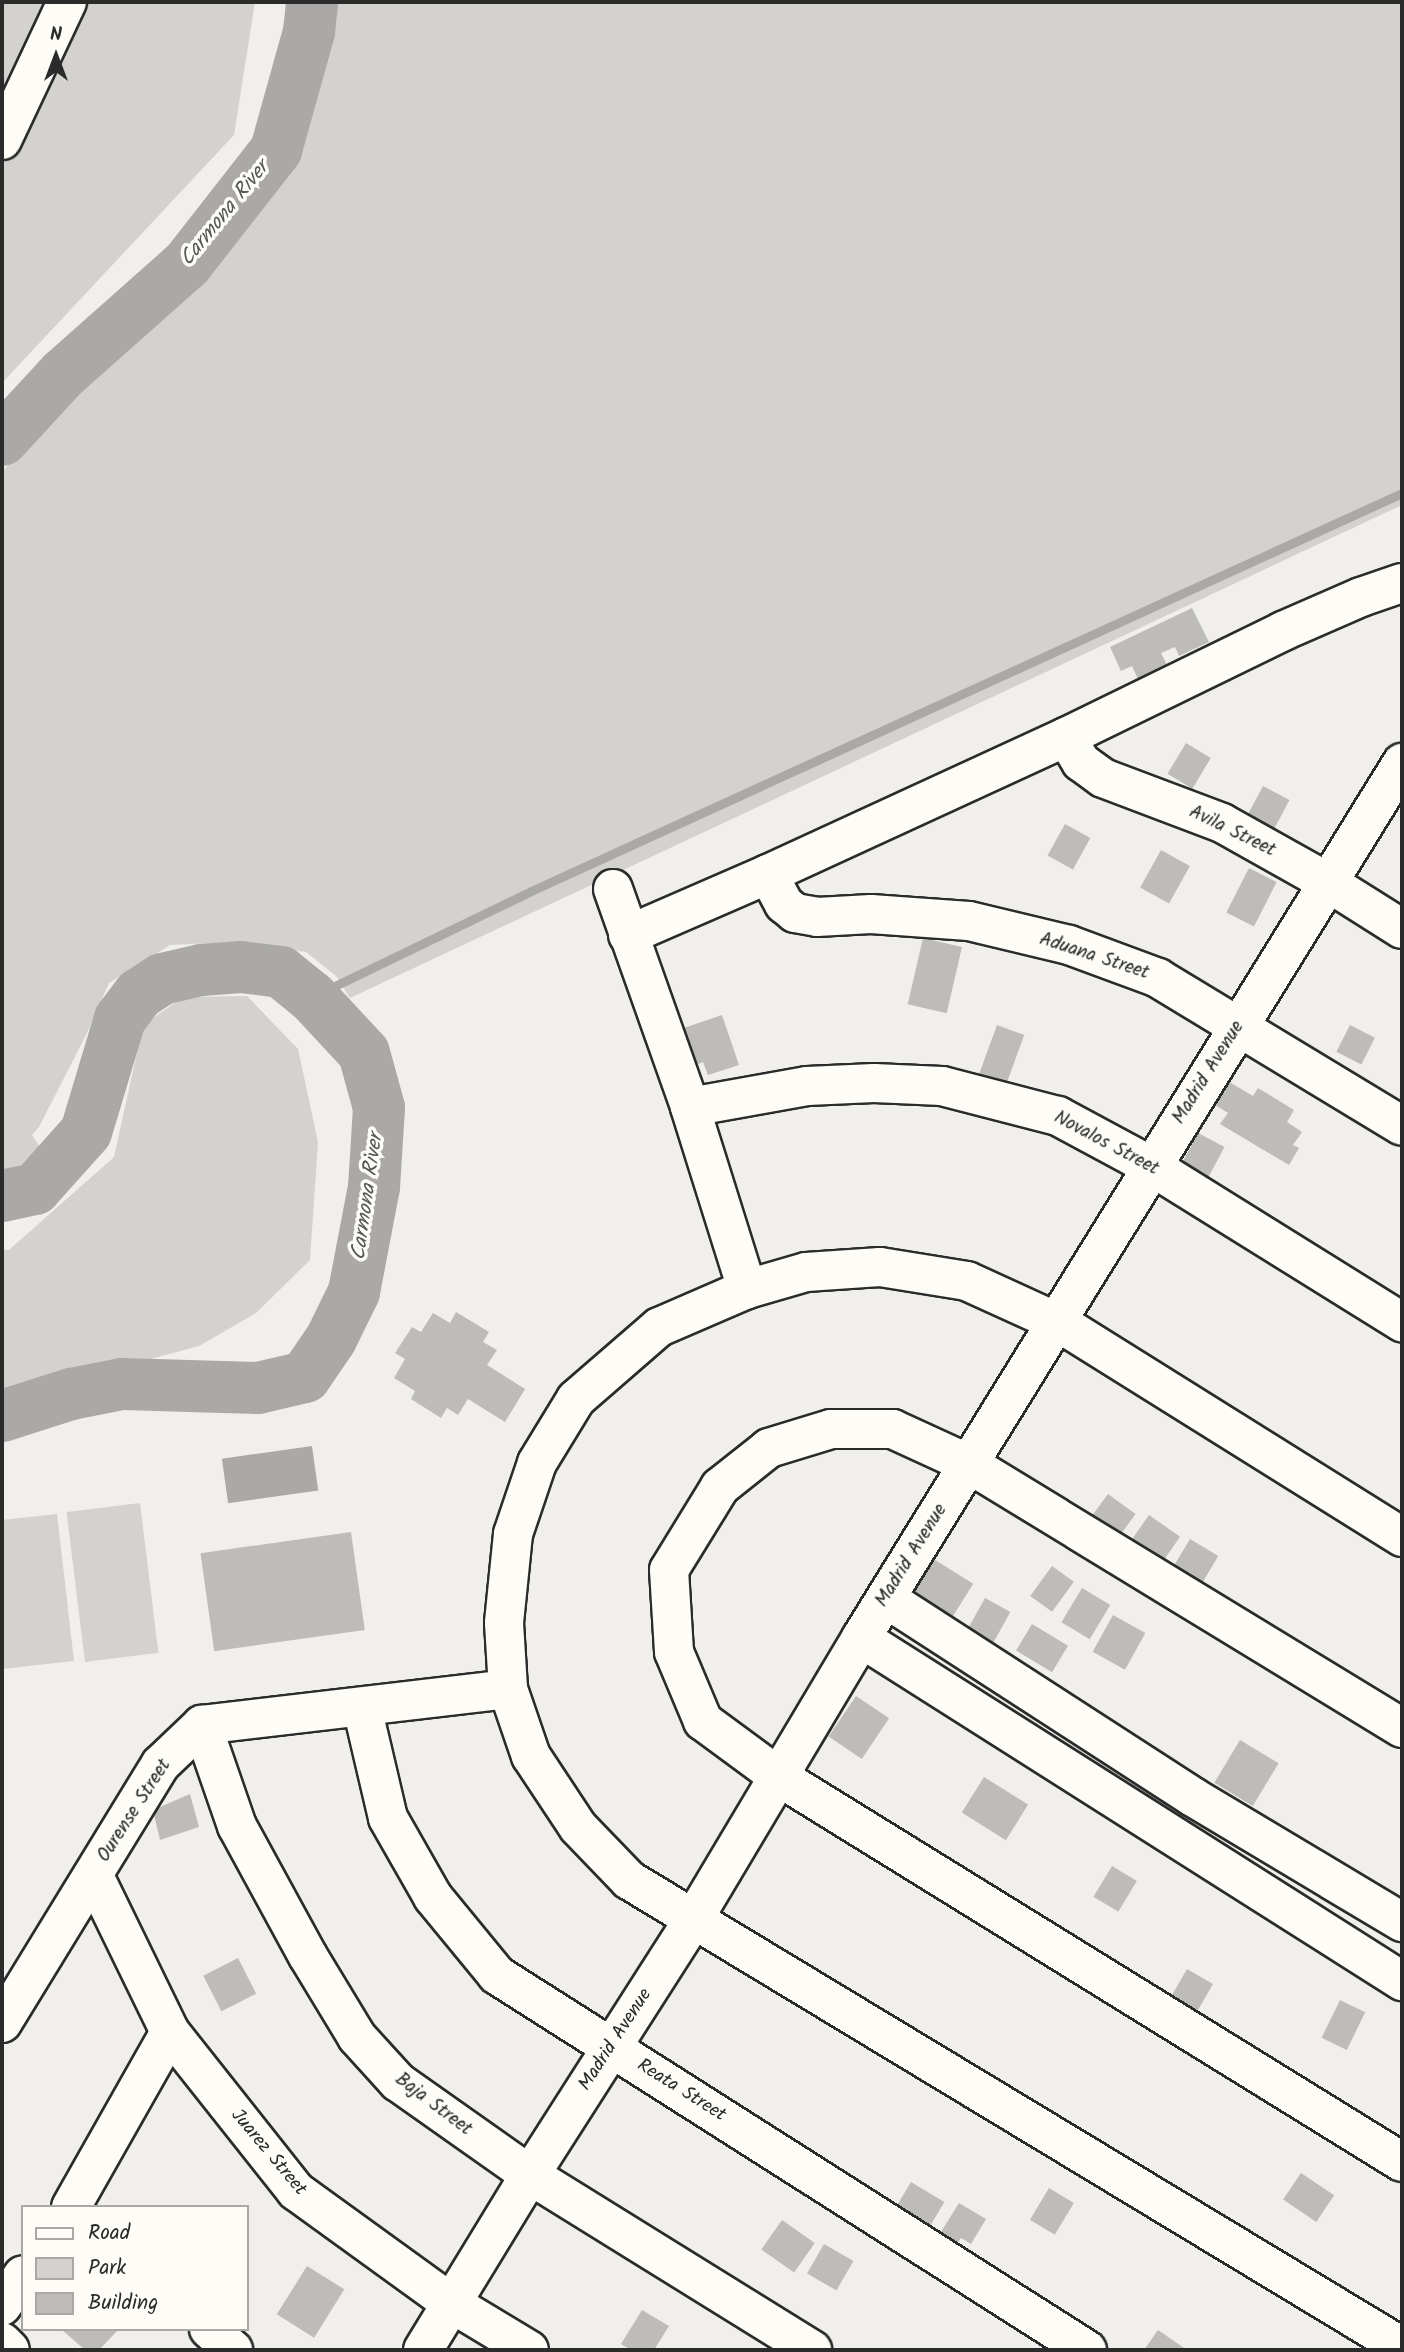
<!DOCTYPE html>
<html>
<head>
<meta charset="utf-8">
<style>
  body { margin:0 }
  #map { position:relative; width:1404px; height:2352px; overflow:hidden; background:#f0efeb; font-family:Kalam,sans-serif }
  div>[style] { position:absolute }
  .green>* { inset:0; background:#d3d2cf; transform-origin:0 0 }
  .water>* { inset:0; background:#aaa9a7; transform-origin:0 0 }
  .stream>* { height:9px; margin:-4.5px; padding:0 4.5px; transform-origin:4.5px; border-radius:4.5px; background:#aaa9a7 }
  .river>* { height:52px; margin:-26px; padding:0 26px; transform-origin:26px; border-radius:26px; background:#aaa9a7 }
  .building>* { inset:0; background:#bdbcb8; transform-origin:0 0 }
  .roads { filter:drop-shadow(2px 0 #2b2b2b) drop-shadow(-2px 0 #2b2b2b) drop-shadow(0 2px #2b2b2b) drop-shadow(0 -2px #2b2b2b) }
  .minor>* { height:38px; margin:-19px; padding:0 19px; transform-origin:19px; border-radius:19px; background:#fdfcf7 }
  span { translate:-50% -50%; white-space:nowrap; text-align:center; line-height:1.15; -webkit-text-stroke:7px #fdfcf7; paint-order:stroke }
  .street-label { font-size:19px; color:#2b2b2b }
  .water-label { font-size:21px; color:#575756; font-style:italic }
  .frame { position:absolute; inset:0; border:4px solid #2b2b2b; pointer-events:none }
  .legend { position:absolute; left:21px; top:2205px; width:228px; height:126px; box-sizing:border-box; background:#fdfcf7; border:2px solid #a9a8a5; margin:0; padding:9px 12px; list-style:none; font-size:21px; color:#2b2b2b }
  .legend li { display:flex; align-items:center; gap:14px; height:35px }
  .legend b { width:35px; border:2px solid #a9a8a5 }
  .north { position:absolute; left:21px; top:21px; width:70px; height:70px; -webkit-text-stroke:5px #fdfcf7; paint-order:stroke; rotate:0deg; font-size:19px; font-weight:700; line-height:28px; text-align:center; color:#2b2b2b }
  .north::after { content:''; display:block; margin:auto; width:24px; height:32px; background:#2b2b2b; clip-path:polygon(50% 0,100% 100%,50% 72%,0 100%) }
</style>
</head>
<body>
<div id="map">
  <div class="green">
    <div style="clip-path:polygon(2px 2px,255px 2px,234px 135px,2px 383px)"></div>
    <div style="clip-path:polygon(327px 2px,1402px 2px,1402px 505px,350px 998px,336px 976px,306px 952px,236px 942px,170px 945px,109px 983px,87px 1033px,39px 1127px,32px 1135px,43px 1152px,33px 1163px,2px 1172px,2px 472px,48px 422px,187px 296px,279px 179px,322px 49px)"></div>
    <div style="clip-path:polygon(247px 996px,298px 1049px,318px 1142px,310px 1260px,256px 1313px,199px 1346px,2px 1399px,2px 1249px,9px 1250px,114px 1157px,143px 1025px,183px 997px)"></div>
    <div style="left:140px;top:1503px;width:151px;height:74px;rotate:83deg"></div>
    <div style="clip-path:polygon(57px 1514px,74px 1661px,2px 1669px,2px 1520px)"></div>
  </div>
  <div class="water">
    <div style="left:312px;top:1446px;width:45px;height:91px;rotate:82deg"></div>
  </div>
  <div class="stream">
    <div style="left:312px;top:997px;width:243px;rotate:-25.8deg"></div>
    <div style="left:531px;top:891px;width:958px;rotate:-24.56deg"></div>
  </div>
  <div class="river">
    <div style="left:2px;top:440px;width:90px;rotate:-47.3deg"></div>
    <div style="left:63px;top:374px;width:166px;rotate:-41.6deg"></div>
    <div style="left:187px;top:264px;width:145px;rotate:-52deg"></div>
    <div style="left:276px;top:150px;width:123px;rotate:-74.4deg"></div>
    <div style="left:309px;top:32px;width:30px;rotate:-84deg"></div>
    <div style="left:2px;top:1196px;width:34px;rotate:-12deg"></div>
    <div style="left:35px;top:1189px;width:76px;rotate:-48.2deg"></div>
    <div style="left:86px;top:1132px;width:118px;rotate:-73.3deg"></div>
    <div style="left:120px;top:1019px;width:31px;rotate:-53deg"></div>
    <div style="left:139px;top:994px;width:27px;rotate:-33deg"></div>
    <div style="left:162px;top:979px;width:40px;rotate:-13deg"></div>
    <div style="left:201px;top:970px;width:40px;rotate:-4.3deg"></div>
    <div style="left:241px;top:967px;width:40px;rotate:7.1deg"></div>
    <div style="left:281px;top:972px;width:40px;rotate:39deg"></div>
    <div style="left:312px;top:997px;width:76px;rotate:47.1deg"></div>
    <div style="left:364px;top:1053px;width:57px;rotate:74.7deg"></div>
    <div style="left:379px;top:1108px;width:79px;rotate:93.6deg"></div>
    <div style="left:374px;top:1187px;width:107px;rotate:100.8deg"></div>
    <div style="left:354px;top:1292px;width:52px;rotate:116.1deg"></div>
    <div style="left:331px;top:1339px;width:46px;rotate:124.4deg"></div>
    <div style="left:305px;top:1377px;width:48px;rotate:166.8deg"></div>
    <div style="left:258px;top:1388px;width:136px;rotate:-178.3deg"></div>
    <div style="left:122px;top:1384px;width:52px;rotate:168.9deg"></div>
    <div style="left:71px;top:1394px;width:72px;rotate:162.3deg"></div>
  </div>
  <div class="building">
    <div style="clip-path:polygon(1192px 608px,1209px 642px,1179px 656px,1175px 647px,1161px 653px,1167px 665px,1138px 679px,1132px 666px,1121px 671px,1110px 647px)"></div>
    <div style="left:1186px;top:743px;width:29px;height:36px;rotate:31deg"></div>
    <div style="left:1263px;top:786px;width:30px;height:35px;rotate:28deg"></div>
    <div style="left:1065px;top:824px;width:29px;height:36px;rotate:29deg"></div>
    <div style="left:1161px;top:850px;width:33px;height:43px;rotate:29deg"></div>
    <div style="left:1249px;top:868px;width:31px;height:50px;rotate:27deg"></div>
    <div style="left:923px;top:938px;width:40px;height:68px;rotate:13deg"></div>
    <div style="clip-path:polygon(722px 1015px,739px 1065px,708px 1075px,703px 1062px,693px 1066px,681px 1029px)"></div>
    <div style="left:997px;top:1025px;width:29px;height:56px;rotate:20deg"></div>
    <div style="left:1350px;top:1025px;width:28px;height:30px;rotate:27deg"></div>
    <div style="clip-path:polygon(1226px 1080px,1253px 1096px,1258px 1088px,1294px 1110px,1287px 1122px,1302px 1132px,1293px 1145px,1299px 1148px,1289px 1165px,1220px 1124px,1228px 1113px,1212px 1103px)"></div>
    <div style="left:1198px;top:1133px;width:30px;height:36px;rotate:28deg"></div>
    <div style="clip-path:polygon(456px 1312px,489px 1332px,483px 1342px,497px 1350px,487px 1365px,525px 1389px,505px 1422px,468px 1399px,458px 1415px,447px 1408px,441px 1418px,411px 1399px,415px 1391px,394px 1378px,405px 1359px,395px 1353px,412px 1327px,421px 1332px,433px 1313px,450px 1323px)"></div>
    <div style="left:1108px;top:1494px;width:34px;height:36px;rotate:36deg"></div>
    <div style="left:1149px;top:1515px;width:38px;height:37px;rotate:35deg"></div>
    <div style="left:351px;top:1532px;width:99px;height:152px;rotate:82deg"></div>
    <div style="left:1190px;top:1539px;width:33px;height:46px;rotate:31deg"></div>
    <div style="left:924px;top:1553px;width:58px;height:40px;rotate:32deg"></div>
    <div style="left:1052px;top:1566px;width:27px;height:37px;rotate:36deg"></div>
    <div style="left:1082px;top:1588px;width:33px;height:40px;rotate:31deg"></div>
    <div style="left:985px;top:1598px;width:29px;height:36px;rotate:29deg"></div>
    <div style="left:1113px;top:1615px;width:37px;height:42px;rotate:29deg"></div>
    <div style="left:1032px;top:1624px;width:42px;height:31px;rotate:31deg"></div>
    <div style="left:856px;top:1696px;width:40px;height:49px;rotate:34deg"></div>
    <div style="left:1240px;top:1740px;width:45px;height:50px;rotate:31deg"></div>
    <div style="left:984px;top:1777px;width:52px;height:42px;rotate:32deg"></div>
    <div style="clip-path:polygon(190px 1794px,199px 1827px,160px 1840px,153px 1810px)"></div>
    <div style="left:1112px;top:1866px;width:29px;height:36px;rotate:31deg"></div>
    <div style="left:238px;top:1958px;width:40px;height:39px;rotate:63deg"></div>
    <div style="left:1187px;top:1969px;width:30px;height:36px;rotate:30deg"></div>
    <div style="left:1340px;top:2000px;width:28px;height:42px;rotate:26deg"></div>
    <div style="left:1301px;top:2173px;width:40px;height:32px;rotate:34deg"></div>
    <div style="left:911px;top:2182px;width:39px;height:34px;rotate:31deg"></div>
    <div style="left:1049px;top:2188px;width:29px;height:37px;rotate:31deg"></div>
    <div style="clip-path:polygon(959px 2203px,986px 2219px,971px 2244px,961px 2238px,953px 2250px,936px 2240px)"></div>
    <div style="left:782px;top:2220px;width:40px;height:36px;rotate:35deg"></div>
    <div style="left:824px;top:2244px;width:34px;height:34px;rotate:30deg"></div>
    <div style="left:307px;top:2266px;width:44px;height:57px;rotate:32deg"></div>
    <div style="clip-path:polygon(642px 2310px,669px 2326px,654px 2350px,631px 2350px,621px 2344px)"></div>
    <div style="clip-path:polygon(61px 2329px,115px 2329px,117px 2331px,99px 2350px,85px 2350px)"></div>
    <div style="clip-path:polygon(1158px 2330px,1187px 2350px,1144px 2350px)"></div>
  </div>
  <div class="roads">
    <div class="minor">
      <div style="left:2px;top:140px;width:153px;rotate:-64.8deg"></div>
      <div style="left:1066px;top:737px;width:29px;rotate:59deg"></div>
      <div style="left:1081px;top:762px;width:27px;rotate:36deg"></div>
      <div style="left:1103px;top:778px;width:127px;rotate:20.7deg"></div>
      <div style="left:1222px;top:823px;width:123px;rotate:29.3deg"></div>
      <div style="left:1329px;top:883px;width:86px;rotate:32.2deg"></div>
      <div style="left:768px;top:874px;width:34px;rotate:62deg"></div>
      <div style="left:784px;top:904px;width:14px;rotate:39deg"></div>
      <div style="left:795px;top:913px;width:22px;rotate:10deg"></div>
      <div style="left:817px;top:917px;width:54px;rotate:-3.2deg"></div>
      <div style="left:871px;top:914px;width:98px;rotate:4.1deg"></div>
      <div style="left:969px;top:921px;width:103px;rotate:13.5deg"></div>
      <div style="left:1069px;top:945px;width:95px;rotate:20.3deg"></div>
      <div style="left:1158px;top:978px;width:285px;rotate:31.2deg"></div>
      <div style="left:613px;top:889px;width:231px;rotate:70.5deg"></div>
      <div style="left:690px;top:1107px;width:191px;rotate:72.6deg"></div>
      <div style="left:628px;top:935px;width:153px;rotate:-23.5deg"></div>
      <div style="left:768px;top:874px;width:328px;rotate:-24.7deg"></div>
      <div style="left:1066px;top:737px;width:242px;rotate:-26deg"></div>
      <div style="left:1283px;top:631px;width:85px;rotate:-23.6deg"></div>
      <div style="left:1361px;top:597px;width:43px;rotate:-18.9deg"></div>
      <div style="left:690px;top:1107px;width:119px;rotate:-10.2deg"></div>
      <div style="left:807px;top:1086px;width:67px;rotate:-2.6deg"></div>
      <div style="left:874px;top:1083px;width:68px;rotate:2.5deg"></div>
      <div style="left:942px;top:1086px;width:120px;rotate:14.5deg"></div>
      <div style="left:1058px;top:1116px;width:106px;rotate:28.3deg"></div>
      <div style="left:1151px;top:1166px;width:296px;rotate:31.9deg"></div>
      <div style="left:1402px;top:1537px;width:404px;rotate:-148deg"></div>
      <div style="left:1059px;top:1323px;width:101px;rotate:-155.5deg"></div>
      <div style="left:967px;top:1281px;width:88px;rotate:-170.9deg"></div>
      <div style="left:880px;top:1267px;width:74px;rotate:176.1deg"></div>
      <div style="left:806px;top:1272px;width:61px;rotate:163.9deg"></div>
      <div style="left:747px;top:1289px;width:96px;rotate:156.6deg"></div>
      <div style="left:659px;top:1327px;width:110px;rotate:139.1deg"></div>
      <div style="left:576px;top:1399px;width:75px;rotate:121.4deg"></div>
      <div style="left:537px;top:1463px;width:75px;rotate:108.7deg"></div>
      <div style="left:513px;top:1534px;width:89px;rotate:95.8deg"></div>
      <div style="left:504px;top:1623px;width:66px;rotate:86.5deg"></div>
      <div style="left:508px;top:1689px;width:71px;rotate:71.1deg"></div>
      <div style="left:531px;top:1756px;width:85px;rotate:56.5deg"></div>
      <div style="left:578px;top:1827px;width:74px;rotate:46.1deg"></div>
      <div style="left:629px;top:1880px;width:903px;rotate:31.14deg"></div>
      <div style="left:887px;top:1599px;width:364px;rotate:32.9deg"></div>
      <div style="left:1193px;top:1797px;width:244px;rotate:30.9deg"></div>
      <div style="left:861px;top:1638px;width:641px;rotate:32.38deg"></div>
      <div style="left:362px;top:1707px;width:114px;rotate:76.8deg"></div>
      <div style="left:388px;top:1818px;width:91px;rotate:60.3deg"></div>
      <div style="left:433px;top:1897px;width:101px;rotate:50.6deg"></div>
      <div style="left:497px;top:1975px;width:699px;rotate:32.44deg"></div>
      <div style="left:202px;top:1725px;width:107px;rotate:70.9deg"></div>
      <div style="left:237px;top:1826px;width:148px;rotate:61.4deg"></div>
      <div style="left:308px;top:1956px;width:95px;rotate:58.8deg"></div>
      <div style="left:357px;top:2037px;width:61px;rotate:47.7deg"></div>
      <div style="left:398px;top:2082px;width:161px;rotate:35.2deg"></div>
      <div style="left:530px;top:2175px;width:332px;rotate:31.8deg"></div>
      <div style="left:1402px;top:1728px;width:507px;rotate:-148.63deg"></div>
      <div style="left:969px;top:1464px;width:84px;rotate:-155.3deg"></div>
      <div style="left:893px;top:1429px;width:62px;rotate:180deg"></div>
      <div style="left:831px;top:1429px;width:65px;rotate:163deg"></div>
      <div style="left:769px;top:1448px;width:63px;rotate:141.5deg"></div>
      <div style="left:720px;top:1487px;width:97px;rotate:121.6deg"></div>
      <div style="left:669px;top:1570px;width:82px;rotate:86.5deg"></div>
      <div style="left:674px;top:1652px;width:75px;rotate:67.2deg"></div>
      <div style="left:703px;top:1721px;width:94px;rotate:36.4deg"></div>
      <div style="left:779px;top:1777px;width:732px;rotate:31.72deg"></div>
      <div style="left:94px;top:1876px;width:174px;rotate:64deg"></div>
      <div style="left:170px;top:2032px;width:203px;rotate:51.6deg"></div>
      <div style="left:296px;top:2191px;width:191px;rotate:35.9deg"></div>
      <div style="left:451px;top:2303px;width:91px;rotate:31.1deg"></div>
      <div style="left:2px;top:2023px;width:304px;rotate:-58.5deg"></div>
      <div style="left:161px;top:1764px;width:57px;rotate:-43.6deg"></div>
      <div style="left:202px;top:1725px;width:308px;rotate:-6.7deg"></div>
      <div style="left:71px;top:2207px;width:201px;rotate:-60.5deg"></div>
      <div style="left:2px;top:2306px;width:37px;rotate:-56deg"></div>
      <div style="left:209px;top:2329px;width:32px;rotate:41deg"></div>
      <div style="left:2px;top:2342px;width:11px;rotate:45deg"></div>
      <div style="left:423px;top:2350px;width:205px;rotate:-58.6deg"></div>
      <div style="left:530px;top:2175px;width:303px;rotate:-57.4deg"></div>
      <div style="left:693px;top:1920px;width:328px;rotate:-59.2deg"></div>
      <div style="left:861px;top:1638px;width:1029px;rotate:-58.27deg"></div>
    </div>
  </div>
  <div class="street-label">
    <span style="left:1232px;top:832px;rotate:26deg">Avila Street</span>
    <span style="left:1094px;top:957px;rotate:18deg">Aduana Street</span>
    <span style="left:1209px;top:1073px;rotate:-58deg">Madrid Avenue</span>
    <span style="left:1106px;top:1144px;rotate:28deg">Novalos Street</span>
    <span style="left:912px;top:1556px;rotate:-58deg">Madrid Avenue</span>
    <span style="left:135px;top:1811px;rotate:-57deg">Ourense Street</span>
    <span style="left:616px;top:2040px;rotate:-57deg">Madrid Avenue</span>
    <span style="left:681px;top:2091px;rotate:32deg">Reata Street</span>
    <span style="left:433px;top:2105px;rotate:37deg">Baja Street</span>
    <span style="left:268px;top:2153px;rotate:50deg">Juarez Street</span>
  </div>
  <div class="water-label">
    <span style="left:225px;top:214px;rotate:-51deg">Carmona River</span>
    <span style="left:368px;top:1197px;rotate:-82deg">Carmona River</span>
  </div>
  <div class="frame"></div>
  <ul class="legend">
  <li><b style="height:9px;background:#fdfcf7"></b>Road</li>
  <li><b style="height:19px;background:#d3d2cf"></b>Park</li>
  <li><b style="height:19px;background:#bdbcb8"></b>Building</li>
  </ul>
  <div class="north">N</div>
</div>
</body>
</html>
